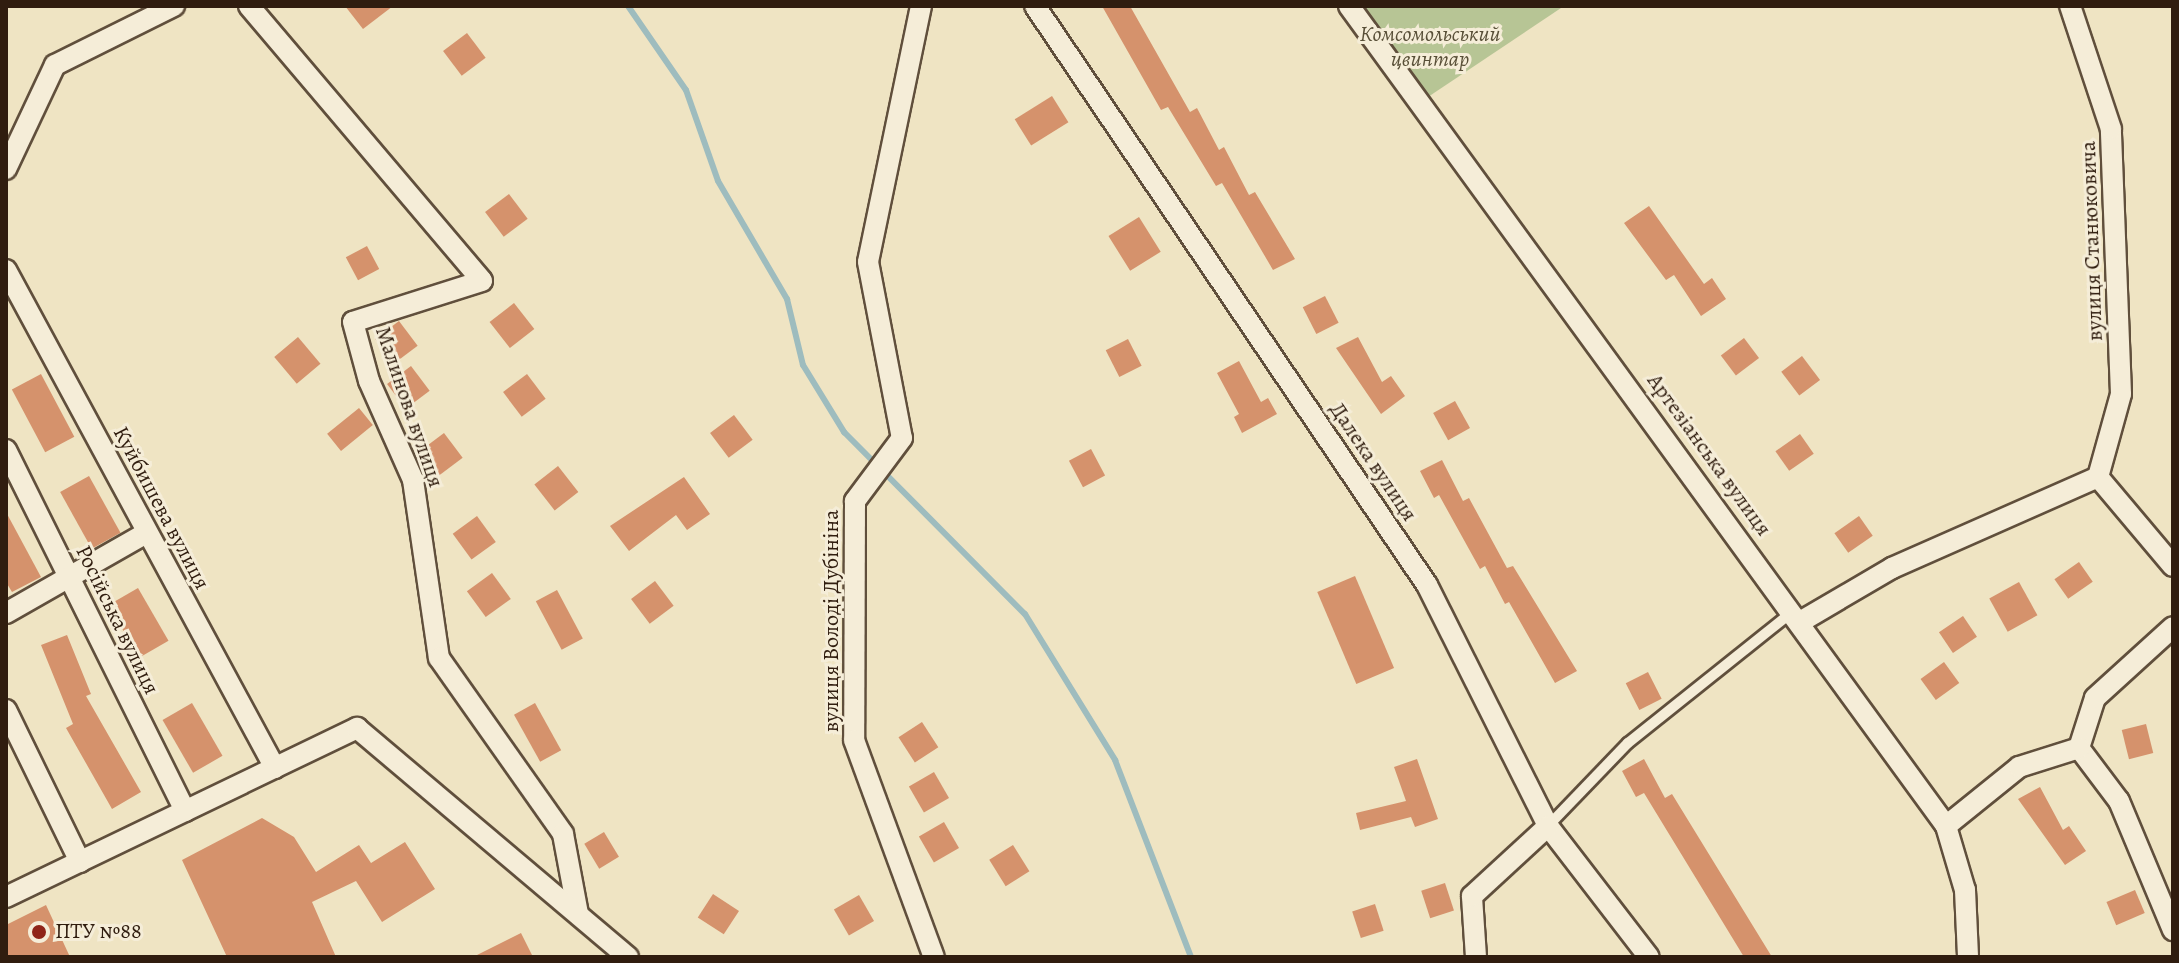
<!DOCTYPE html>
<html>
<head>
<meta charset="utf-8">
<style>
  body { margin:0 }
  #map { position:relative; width:2179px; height:963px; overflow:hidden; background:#efe4c3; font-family:Alegreya,serif }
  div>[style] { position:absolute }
  .green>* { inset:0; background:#b7c595 }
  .stream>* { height:6px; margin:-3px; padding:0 3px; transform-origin:3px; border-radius:3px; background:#9ebcbe }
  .building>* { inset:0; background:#d5926c; transform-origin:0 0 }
  .roads { filter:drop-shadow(2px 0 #604f3c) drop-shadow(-2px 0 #604f3c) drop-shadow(0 2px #604f3c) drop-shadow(0 -2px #604f3c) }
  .lane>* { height:10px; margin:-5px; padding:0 5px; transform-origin:5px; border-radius:5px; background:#f5edd8 }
  .street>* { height:20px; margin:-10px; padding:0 10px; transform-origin:10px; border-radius:10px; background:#f5edd8 }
  .dots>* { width:22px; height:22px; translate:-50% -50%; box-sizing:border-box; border:4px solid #f5edd8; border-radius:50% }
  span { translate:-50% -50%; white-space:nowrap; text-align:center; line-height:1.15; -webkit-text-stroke:6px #f5edd8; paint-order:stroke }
  .park-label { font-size:22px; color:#584f37; font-style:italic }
  .street-label { font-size:22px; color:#301d0f }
  .poi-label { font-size:22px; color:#301d0f }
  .left { translate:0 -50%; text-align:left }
  .frame { position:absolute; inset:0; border:8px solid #301d0f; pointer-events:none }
</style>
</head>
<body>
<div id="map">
  <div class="green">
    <div style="clip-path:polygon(1349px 6px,1564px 6px,1419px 103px)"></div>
  </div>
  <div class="stream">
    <div style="left:628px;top:6px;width:102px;rotate:55.4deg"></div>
    <div style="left:686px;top:90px;width:96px;rotate:70.6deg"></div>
    <div style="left:718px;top:181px;width:137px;rotate:59.7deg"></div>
    <div style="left:787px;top:299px;width:68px;rotate:76.4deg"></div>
    <div style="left:803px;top:365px;width:79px;rotate:58.5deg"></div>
    <div style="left:844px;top:432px;width:257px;rotate:45.2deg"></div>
    <div style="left:1025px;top:614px;width:172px;rotate:58.3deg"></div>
    <div style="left:1115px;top:760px;width:211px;rotate:68.9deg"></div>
  </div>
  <div class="building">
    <div style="clip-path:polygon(345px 6px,393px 6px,363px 29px)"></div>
    <div style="clip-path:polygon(1102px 6px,1130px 6px,1190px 112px,1197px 108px,1219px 150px,1224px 147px,1249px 195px,1255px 192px,1295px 259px,1273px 270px,1222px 183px,1216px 186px,1168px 107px,1161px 110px)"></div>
    <div style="left:467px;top:33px;width:31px;height:30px;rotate:53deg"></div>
    <div style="left:1052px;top:96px;width:31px;height:44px;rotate:58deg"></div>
    <div style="left:509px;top:194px;width:31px;height:30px;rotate:53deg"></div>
    <div style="clip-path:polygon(1649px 206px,1704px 284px,1712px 278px,1726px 299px,1701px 316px,1674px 275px,1666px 280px,1624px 223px)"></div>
    <div style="left:1139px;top:217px;width:41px;height:36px;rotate:58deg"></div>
    <div style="left:367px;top:246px;width:26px;height:24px;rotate:62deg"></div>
    <div style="left:1325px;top:296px;width:30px;height:25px;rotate:63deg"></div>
    <div style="left:514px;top:303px;width:33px;height:31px;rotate:52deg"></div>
    <div style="left:399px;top:321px;width:31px;height:30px;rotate:53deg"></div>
    <div style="left:298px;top:337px;width:35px;height:31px;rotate:50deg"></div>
    <div style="clip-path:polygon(1358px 337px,1382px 382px,1391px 376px,1405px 396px,1381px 414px,1336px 348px)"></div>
    <div style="left:1744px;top:338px;width:25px;height:29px;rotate:53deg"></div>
    <div style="left:1128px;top:339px;width:30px;height:25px;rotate:63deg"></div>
    <div style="left:1802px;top:356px;width:30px;height:26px;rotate:53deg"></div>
    <div style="clip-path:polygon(1239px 361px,1261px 402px,1268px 398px,1277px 414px,1242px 433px,1234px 417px,1239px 414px,1217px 373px)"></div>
    <div style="left:411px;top:366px;width:31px;height:30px;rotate:53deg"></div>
    <div style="left:41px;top:374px;width:71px;height:33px;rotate:62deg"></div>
    <div style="left:527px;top:374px;width:31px;height:30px;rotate:53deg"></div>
    <div style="left:1455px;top:401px;width:31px;height:25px;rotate:61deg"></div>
    <div style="left:359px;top:408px;width:22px;height:41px;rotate:51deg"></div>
    <div style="left:734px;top:415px;width:31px;height:30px;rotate:53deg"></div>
    <div style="left:444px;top:433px;width:31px;height:30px;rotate:53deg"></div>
    <div style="left:1800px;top:434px;width:24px;height:30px;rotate:55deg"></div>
    <div style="left:1091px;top:449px;width:30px;height:25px;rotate:62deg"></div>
    <div style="clip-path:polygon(1442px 460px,1463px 501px,1469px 498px,1507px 568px,1513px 566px,1577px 671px,1555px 683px,1509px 602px,1505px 604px,1485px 566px,1480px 569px,1439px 495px,1434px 498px,1420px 471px)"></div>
    <div style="left:558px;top:466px;width:33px;height:30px;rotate:52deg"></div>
    <div style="left:89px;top:476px;width:65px;height:33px;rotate:61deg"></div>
    <div style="clip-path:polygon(684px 477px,710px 514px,687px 530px,676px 515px,629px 551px,610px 526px)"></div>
    <div style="clip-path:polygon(6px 512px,41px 577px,12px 592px,6px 582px)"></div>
    <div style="left:477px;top:516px;width:32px;height:30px;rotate:54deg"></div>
    <div style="left:1859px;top:516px;width:24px;height:30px;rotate:55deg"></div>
    <div style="left:2079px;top:562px;width:24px;height:30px;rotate:55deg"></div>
    <div style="left:492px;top:573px;width:32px;height:31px;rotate:54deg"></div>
    <div style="left:1355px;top:576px;width:100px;height:41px;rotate:67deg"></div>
    <div style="left:655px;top:581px;width:31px;height:30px;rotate:53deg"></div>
    <div style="left:2019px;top:582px;width:38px;height:34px;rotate:61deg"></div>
    <div style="left:138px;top:588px;width:61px;height:34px;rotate:60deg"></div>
    <div style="left:557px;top:590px;width:55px;height:24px;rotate:62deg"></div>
    <div style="left:1963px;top:616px;width:25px;height:29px;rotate:56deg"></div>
    <div style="clip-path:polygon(67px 635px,91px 694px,86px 696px,141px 792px,112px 809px,66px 728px,73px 724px,41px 645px)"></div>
    <div style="left:1944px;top:662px;width:26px;height:29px;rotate:54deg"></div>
    <div style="left:1648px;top:672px;width:30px;height:25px;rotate:63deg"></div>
    <div style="left:192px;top:703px;width:61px;height:34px;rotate:60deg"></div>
    <div style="left:535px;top:703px;width:54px;height:24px;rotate:61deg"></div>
    <div style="left:922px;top:722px;width:30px;height:28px;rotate:57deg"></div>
    <div style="left:2146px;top:724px;width:30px;height:25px;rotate:76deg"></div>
    <div style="clip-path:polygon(1417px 759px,1438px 819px,1415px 827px,1411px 817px,1360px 830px,1356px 813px,1406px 801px,1394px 767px)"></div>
    <div style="clip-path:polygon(1644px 759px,1665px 798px,1672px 794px,1772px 957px,1744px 957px,1644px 793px,1636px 797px,1622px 771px)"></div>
    <div style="left:934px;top:772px;width:30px;height:29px;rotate:60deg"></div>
    <div style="clip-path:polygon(2040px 787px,2063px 830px,2069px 826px,2086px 851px,2065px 865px,2018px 799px)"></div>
    <div style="clip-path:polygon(262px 818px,294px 837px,316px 872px,359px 845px,371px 863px,405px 842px,435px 889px,382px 922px,356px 881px,312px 902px,336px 957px,227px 957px,182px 860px)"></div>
    <div style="left:944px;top:822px;width:30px;height:29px;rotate:60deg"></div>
    <div style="left:604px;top:832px;width:29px;height:23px;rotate:59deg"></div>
    <div style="left:1013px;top:845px;width:31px;height:28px;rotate:58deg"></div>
    <div style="left:1445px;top:883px;width:29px;height:25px;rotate:72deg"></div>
    <div style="left:2135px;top:890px;width:25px;height:31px;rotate:67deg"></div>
    <div style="left:713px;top:894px;width:31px;height:28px;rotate:33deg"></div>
    <div style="left:859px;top:895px;width:30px;height:29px;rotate:60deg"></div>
    <div style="left:1375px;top:904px;width:28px;height:24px;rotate:72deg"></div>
    <div style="clip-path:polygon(46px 905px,70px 957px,6px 957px,6px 925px)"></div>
    <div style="clip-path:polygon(521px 933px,533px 957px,473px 957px)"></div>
  </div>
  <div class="roads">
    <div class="lane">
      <div style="left:1548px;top:826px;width:115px;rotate:-46.1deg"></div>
      <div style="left:1628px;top:743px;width:210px;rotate:-38.6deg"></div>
    </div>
    <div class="street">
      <div style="left:249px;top:6px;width:360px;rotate:49.7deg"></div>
      <div style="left:482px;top:281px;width:135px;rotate:162.4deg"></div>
      <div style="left:353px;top:322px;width:61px;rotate:74.8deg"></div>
      <div style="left:369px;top:381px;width:108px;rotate:66deg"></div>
      <div style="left:413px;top:480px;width:180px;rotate:81.7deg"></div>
      <div style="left:439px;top:658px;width:215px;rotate:54.8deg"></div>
      <div style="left:563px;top:834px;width:81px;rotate:79.4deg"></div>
      <div style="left:921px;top:6px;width:261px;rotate:101.7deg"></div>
      <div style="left:868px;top:262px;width:179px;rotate:79.1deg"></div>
      <div style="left:902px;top:438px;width:79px;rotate:126.7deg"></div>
      <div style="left:855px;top:501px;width:239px;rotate:90.2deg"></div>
      <div style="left:854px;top:740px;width:231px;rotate:69.8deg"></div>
      <div style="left:1035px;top:6px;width:699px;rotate:55.9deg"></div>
      <div style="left:1427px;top:585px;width:270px;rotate:63.3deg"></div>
      <div style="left:1548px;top:826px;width:165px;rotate:52.4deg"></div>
      <div style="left:1349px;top:6px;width:1014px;rotate:53.94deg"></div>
      <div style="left:1946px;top:826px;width:67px;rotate:73.5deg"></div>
      <div style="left:1965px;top:890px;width:67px;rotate:87.4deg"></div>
      <div style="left:6px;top:169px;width:115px;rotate:-64.8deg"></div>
      <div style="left:55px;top:65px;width:133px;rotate:-26.4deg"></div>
      <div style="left:6px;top:270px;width:566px;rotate:61.62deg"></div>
      <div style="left:6px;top:450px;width:403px;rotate:63.6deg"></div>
      <div style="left:2098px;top:477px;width:116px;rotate:49.9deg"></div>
      <div style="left:6px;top:613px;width:161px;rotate:-29.7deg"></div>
      <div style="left:1800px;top:622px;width:107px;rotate:-30.4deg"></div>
      <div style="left:1892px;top:568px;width:225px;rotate:-23.8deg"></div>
      <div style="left:2098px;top:477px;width:86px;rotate:-74.5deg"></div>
      <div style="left:2121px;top:394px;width:265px;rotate:-92.2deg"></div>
      <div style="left:2111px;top:129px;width:130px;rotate:-108.4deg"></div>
      <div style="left:6px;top:710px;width:169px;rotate:64deg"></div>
      <div style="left:2079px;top:748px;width:66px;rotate:53deg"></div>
      <div style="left:2119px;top:801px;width:140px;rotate:67.3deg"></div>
      <div style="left:2079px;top:748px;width:52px;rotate:-72.3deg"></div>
      <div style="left:2095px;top:698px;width:105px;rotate:-42.3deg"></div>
      <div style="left:1946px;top:826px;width:94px;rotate:-38.9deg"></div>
      <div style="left:2019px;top:767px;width:63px;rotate:-17.6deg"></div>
      <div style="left:6px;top:897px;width:390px;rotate:-25.7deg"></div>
      <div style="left:357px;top:728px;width:355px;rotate:40.2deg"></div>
      <div style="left:1476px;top:957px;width:61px;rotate:-93.8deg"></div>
      <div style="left:1472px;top:896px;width:103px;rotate:-42.6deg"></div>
    </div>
  </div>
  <div class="dots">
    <div style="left:39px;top:932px;background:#8f2418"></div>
  </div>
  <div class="park-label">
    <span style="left:1430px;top:47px">Комсомольський<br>цвинтар</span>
  </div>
  <div class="street-label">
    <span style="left:2092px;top:241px;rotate:-92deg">вулиця Станюковича</span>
    <span style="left:409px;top:407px;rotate:71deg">Малинова вулиця</span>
    <span style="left:1709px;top:455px;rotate:54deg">Артезіанська вулиця</span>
    <span style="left:1373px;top:462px;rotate:56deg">Далека вулиця</span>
    <span style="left:161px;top:508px;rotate:62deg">Куйбишева вулиця</span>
    <span style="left:117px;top:620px;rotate:64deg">Російська вулиця</span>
    <span style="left:832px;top:621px;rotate:-90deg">вулиця Володі Дубініна</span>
  </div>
  <div class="poi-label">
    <span class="left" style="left:55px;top:932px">ПТУ №88</span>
  </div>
  <div class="frame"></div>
</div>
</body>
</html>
